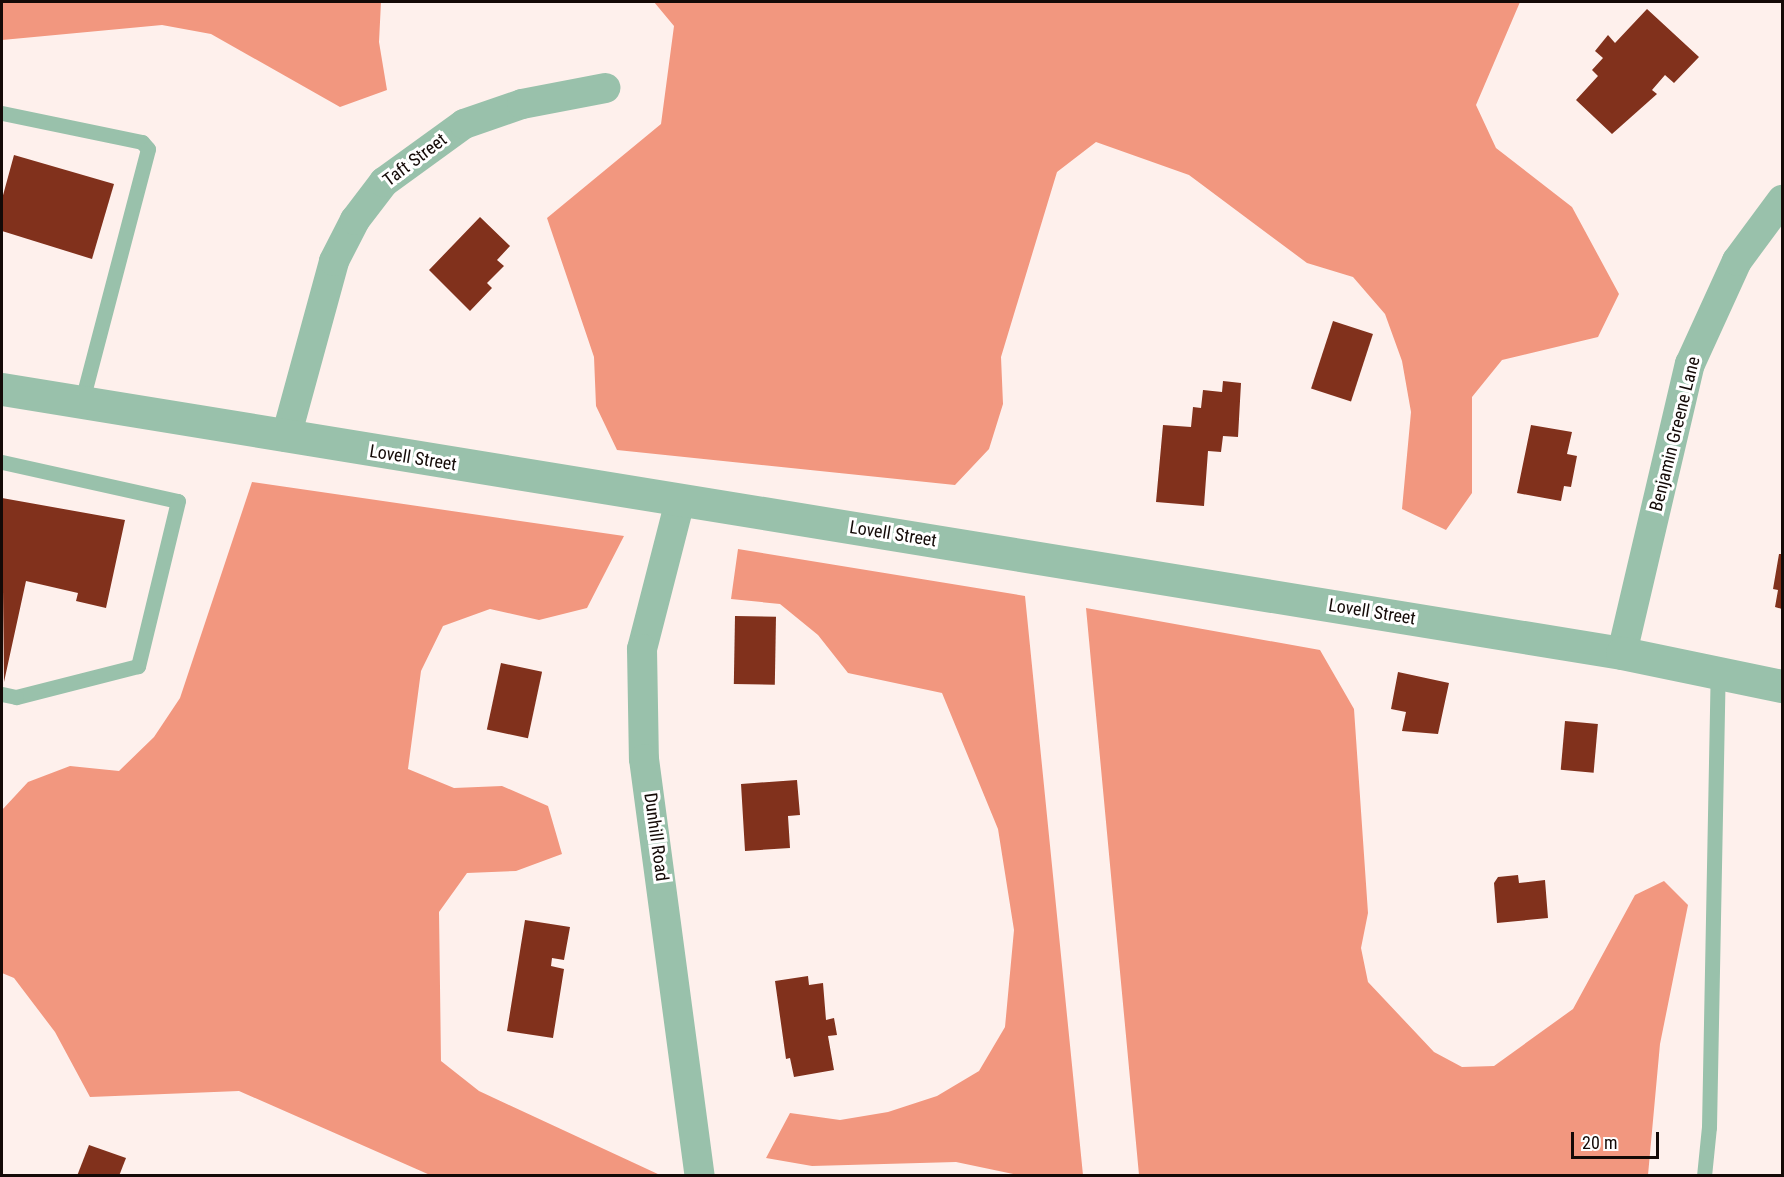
<!DOCTYPE html>
<html>
<head>
<meta charset="utf-8">
<style>
  body { margin:0 }
  #map { position:relative; width:1784px; height:1177px; overflow:hidden; background:#fef0ec; font-family:"Roboto Condensed",sans-serif }
  div>[style] { position:absolute }
  .forest>* { inset:0; background:#f2977f }
  .building>* { inset:0; background:#81311c; transform-origin:0 0 }
  .service>* { height:15px; margin:-7.5px; padding:0 7.5px; transform-origin:7.5px; border-radius:7.5px; background:#99c1ab }
  .minor>* { height:30px; margin:-15px; padding:0 15px; transform-origin:15px; border-radius:15px; background:#99c1ab }
  .tertiary>* { height:33px; margin:-16.5px; padding:0 16.5px; transform-origin:16.5px; border-radius:16.5px; background:#99c1ab }
  span { translate:-50% -50%; white-space:nowrap; text-align:center; line-height:1.15; -webkit-text-stroke:6px #fff; paint-order:stroke }
  .street-label { font-size:18px; color:#140a07 }
  .frame { position:absolute; inset:0; border:3px solid #140a07; pointer-events:none }
  .scale { position:absolute; left:1571px; top:1132px; width:88px; height:27px; box-sizing:border-box; border:3px solid #140a07; border-top:0; padding-left:8px; font-size:18px; line-height:21px; white-space:nowrap; color:#140a07; -webkit-text-stroke:4px #fff; paint-order:stroke }
</style>
</head>
<body>
<div id="map">
  <div class="forest">
    <div style="clip-path:polygon(2px 2px,381px 2px,379px 42px,387px 90px,340px 107px,211px 34px,162px 25px,2px 40px)"></div>
    <div style="clip-path:polygon(654px 2px,1520px 2px,1476px 105px,1496px 148px,1572px 207px,1619px 294px,1598px 337px,1502px 360px,1472px 397px,1472px 493px,1446px 530px,1402px 509px,1411px 412px,1402px 361px,1385px 314px,1353px 277px,1307px 263px,1189px 175px,1096px 142px,1057px 172px,1001px 357px,1003px 404px,989px 449px,955px 485px,617px 450px,596px 406px,594px 357px,547px 218px,661px 124px,674px 26px)"></div>
    <div style="clip-path:polygon(252px 482px,624px 536px,587px 608px,539px 620px,490px 609px,443px 626px,421px 671px,408px 769px,454px 788px,502px 786px,548px 806px,562px 854px,516px 871px,467px 873px,439px 912px,441px 1061px,479px 1091px,660px 1175px,430px 1175px,239px 1091px,90px 1097px,55px 1032px,14px 978px,2px 973px,2px 810px,28px 782px,70px 766px,119px 771px,154px 737px,180px 698px)"></div>
    <div style="clip-path:polygon(738px 549px,1025px 596px,1083px 1175px,1018px 1175px,956px 1162px,812px 1166px,766px 1158px,790px 1113px,840px 1120px,888px 1112px,937px 1096px,979px 1071px,1005px 1027px,1014px 930px,998px 829px,942px 693px,848px 673px,818px 635px,780px 604px,731px 599px)"></div>
    <div style="clip-path:polygon(1086px 608px,1320px 650px,1354px 709px,1368px 913px,1361px 948px,1368px 982px,1434px 1052px,1462px 1067px,1494px 1066px,1573px 1009px,1635px 895px,1664px 881px,1688px 905px,1660px 1044px,1648px 1175px,1139px 1175px)"></div>
  </div>
  <div class="building">
    <div style="clip-path:polygon(1647px 9px,1699px 57px,1674px 83px,1665px 75px,1652px 90px,1657px 94px,1612px 134px,1576px 100px,1598px 76px,1592px 70px,1603px 58px,1595px 51px,1608px 35px,1615px 43px)"></div>
    <div style="clip-path:polygon(14px 155px,114px 184px,92px 259px,2px 231px,2px 199px)"></div>
    <div style="clip-path:polygon(480px 217px,510px 246px,497px 260px,504px 266px,487px 283px,492px 288px,470px 311px,429px 270px)"></div>
    <div style="left:1333px;top:321px;width:42px;height:71px;rotate:18deg"></div>
    <div style="clip-path:polygon(1223px 381px,1241px 383px,1238px 437px,1223px 436px,1221px 452px,1208px 451px,1204px 506px,1156px 502px,1163px 425px,1191px 427px,1193px 407px,1201px 408px,1203px 390px,1222px 392px)"></div>
    <div style="clip-path:polygon(1531px 425px,1572px 432px,1567px 454px,1577px 456px,1571px 487px,1564px 486px,1561px 501px,1517px 493px)"></div>
    <div style="clip-path:polygon(2px 498px,125px 520px,106px 608px,76px 601px,78px 593px,26px 581px,4px 682px)"></div>
    <div style="clip-path:polygon(1779px 554px,1782px 554px,1782px 609px,1775px 607px,1778px 590px,1773px 589px)"></div>
    <div style="left:735px;top:616px;width:41px;height:68px;rotate:1deg"></div>
    <div style="left:501px;top:663px;width:42px;height:68px;rotate:12deg"></div>
    <div style="clip-path:polygon(1398px 672px,1449px 683px,1438px 734px,1402px 731px,1406px 712px,1391px 709px)"></div>
    <div style="left:1565px;top:721px;width:33px;height:49px;rotate:5deg"></div>
    <div style="clip-path:polygon(797px 780px,800px 815px,788px 816px,790px 848px,745px 851px,741px 784px)"></div>
    <div style="clip-path:polygon(1518px 875px,1519px 883px,1545px 880px,1548px 918px,1497px 923px,1494px 883px,1498px 877px)"></div>
    <div style="clip-path:polygon(525px 920px,570px 927px,564px 960px,552px 958px,551px 966px,564px 969px,553px 1038px,507px 1031px)"></div>
    <div style="clip-path:polygon(808px 976px,809px 985px,823px 983px,826px 1020px,834px 1018px,837px 1035px,828px 1036px,834px 1070px,794px 1077px,790px 1058px,786px 1059px,775px 981px)"></div>
    <div style="clip-path:polygon(89px 1145px,126px 1158px,119px 1176px,77px 1176px)"></div>
  </div>
  <div class="service">
    <div style="left:2px;top:113px;width:143px;rotate:11.7deg"></div>
    <div style="left:142px;top:142px;width:9px;rotate:49deg"></div>
    <div style="left:148px;top:149px;width:260px;rotate:104.7deg"></div>
    <div style="left:2px;top:462px;width:180px;rotate:12.5deg"></div>
    <div style="left:178px;top:501px;width:170px;rotate:103.6deg"></div>
    <div style="left:138px;top:666px;width:126px;rotate:165.7deg"></div>
    <div style="left:16px;top:697px;width:14px;rotate:-168deg"></div>
    <div style="left:1704px;top:1176px;width:49px;rotate:-84.2deg"></div>
    <div style="left:1709px;top:1127px;width:454px;rotate:-88.9deg"></div>
  </div>
  <div class="minor">
    <div style="left:286px;top:437px;width:182px;rotate:-74.7deg"></div>
    <div style="left:334px;top:261px;width:46px;rotate:-62.9deg"></div>
    <div style="left:355px;top:220px;width:48px;rotate:-52.7deg"></div>
    <div style="left:384px;top:182px;width:99px;rotate:-35.9deg"></div>
    <div style="left:464px;top:124px;width:61px;rotate:-19deg"></div>
    <div style="left:522px;top:104px;width:85px;rotate:-10.9deg"></div>
    <div style="left:680px;top:501px;width:153px;rotate:104.4deg"></div>
    <div style="left:642px;top:649px;width:110px;rotate:89deg"></div>
    <div style="left:644px;top:759px;width:421px;rotate:82.4deg"></div>
    <div style="left:1622px;top:653px;width:297px;rotate:-76.8deg"></div>
    <div style="left:1690px;top:364px;width:113px;rotate:-65.5deg"></div>
    <div style="left:1737px;top:261px;width:76px;rotate:-53.6deg"></div>
  </div>
  <div class="tertiary">
    <div style="left:2px;top:389px;width:1641px;rotate:9.26deg"></div>
    <div style="left:1622px;top:653px;width:163px;rotate:11.7deg"></div>
  </div>
  <div class="street-label">
    <span style="left:415px;top:160px;rotate:-37deg">Taft Street</span>
    <span style="left:1675px;top:434px;rotate:-76deg">Benjamin Greene Lane</span>
    <span style="left:413px;top:458px;rotate:9deg">Lovell Street</span>
    <span style="left:893px;top:534px;rotate:9deg">Lovell Street</span>
    <span style="left:1372px;top:612px;rotate:9deg">Lovell Street</span>
    <span style="left:656px;top:837px;rotate:82deg">Dunhill Road</span>
  </div>
  <div class="frame"></div>
  <div class="scale">20 m</div>
</div>
</body>
</html>
